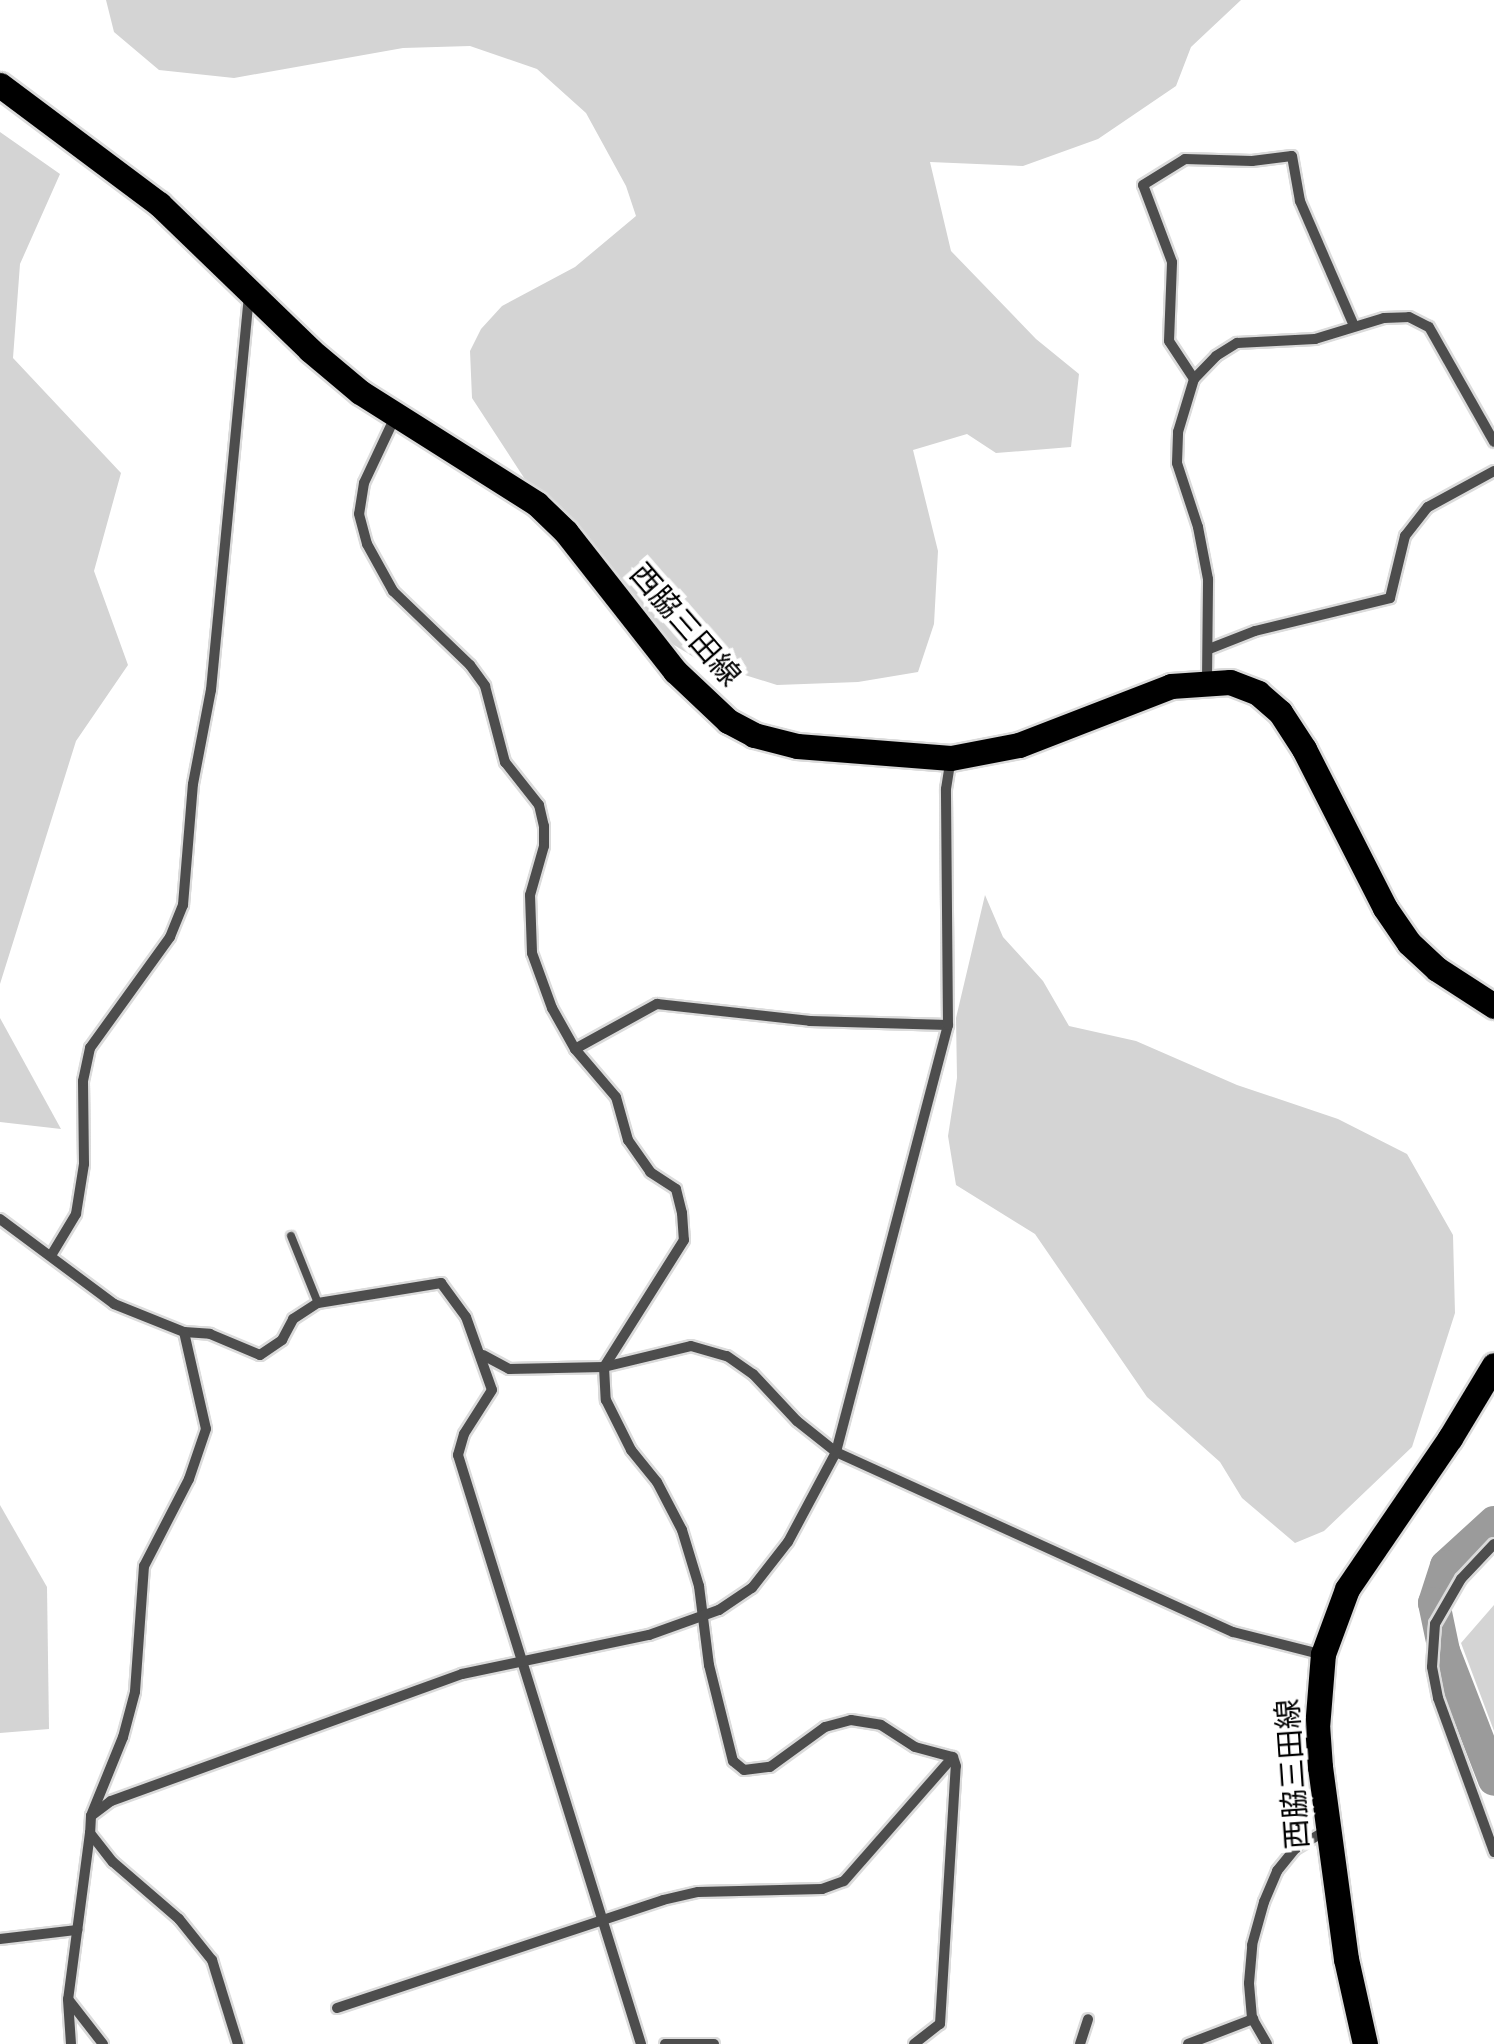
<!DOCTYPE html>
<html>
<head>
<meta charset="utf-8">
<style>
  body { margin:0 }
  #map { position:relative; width:1494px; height:2044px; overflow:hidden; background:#fff; font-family:Jost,"Noto Sans JP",sans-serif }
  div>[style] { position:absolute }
  .green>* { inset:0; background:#d4d4d4 }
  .river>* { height:32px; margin:-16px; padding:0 16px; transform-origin:16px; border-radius:16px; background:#9b9b9b }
  .roads { filter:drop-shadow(2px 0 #dbdbdb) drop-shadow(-2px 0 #dbdbdb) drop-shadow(0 2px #dbdbdb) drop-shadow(0 -2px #dbdbdb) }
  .lane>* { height:8px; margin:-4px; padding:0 4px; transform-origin:4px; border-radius:4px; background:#4d4d4d }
  .street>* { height:10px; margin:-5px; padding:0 5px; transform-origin:5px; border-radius:5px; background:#4d4d4d }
  .primary>* { height:25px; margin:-12.5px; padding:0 12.5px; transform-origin:12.5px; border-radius:12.5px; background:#000 }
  span { translate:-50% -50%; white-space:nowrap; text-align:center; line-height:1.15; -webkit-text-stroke:9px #fff; paint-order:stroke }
  .street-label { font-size:30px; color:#000 }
</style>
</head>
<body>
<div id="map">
  <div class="green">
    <div style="clip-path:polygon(106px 0,1241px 0,1191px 47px,1176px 86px,1098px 139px,1023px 166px,930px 162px,951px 251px,1036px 339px,1079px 374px,1071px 447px,996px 453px,967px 434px,913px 450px,938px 551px,934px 624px,918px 672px,858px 682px,777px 685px,700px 661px,645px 627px,547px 513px,472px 398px,470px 351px,481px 329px,502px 306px,575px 267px,636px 216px,626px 186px,586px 113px,537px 69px,470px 46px,403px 48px,234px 78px,159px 70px,114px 32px)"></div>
    <div style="clip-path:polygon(0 132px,60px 174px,20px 264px,13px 358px,121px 473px,94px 571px,128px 665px,76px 741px,0 984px)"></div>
    <div style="clip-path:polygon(985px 895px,1003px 937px,1043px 981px,1069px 1026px,1136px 1041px,1237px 1085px,1338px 1119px,1407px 1154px,1453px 1235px,1455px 1313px,1412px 1447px,1324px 1531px,1295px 1543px,1242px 1498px,1220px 1462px,1147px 1397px,1035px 1234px,956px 1185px,948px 1136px,957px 1078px,956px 1018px)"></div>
    <div style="clip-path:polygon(0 1018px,61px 1129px,0 1122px)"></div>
    <div style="clip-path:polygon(0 1505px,47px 1587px,49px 1729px,0 1733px)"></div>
    <div style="clip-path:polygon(1494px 1605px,1494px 1731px,1461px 1643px)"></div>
  </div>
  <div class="river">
    <div style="left:1494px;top:1522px;width:65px;rotate:137.5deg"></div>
    <div style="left:1446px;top:1566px;width:39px;rotate:108deg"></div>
    <div style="left:1434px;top:1603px;width:49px;rotate:78.2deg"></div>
    <div style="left:1444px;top:1651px;width:138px;rotate:68.8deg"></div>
  </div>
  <div class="roads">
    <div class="lane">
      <div style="left:291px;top:1236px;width:72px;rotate:68.1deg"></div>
    </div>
    <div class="street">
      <div style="left:1194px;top:379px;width:45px;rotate:-123.3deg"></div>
      <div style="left:1169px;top:341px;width:79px;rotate:-87.8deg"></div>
      <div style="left:1172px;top:262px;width:82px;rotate:-110.6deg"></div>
      <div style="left:1143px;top:185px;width:49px;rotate:-31.8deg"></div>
      <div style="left:1185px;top:159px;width:67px;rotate:1.7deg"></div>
      <div style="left:1252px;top:161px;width:40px;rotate:-7.1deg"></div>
      <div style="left:1292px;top:156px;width:46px;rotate:79.9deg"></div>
      <div style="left:1300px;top:201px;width:136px;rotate:66.6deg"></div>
      <div style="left:395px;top:417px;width:73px;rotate:115.2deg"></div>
      <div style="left:364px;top:483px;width:31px;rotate:99deg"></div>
      <div style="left:359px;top:514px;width:31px;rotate:75deg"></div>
      <div style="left:367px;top:544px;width:54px;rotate:61deg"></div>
      <div style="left:393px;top:591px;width:107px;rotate:43.9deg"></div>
      <div style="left:470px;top:665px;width:26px;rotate:54deg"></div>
      <div style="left:485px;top:686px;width:79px;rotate:75.3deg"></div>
      <div style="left:505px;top:762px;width:55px;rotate:51.7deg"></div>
      <div style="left:539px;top:805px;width:22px;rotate:77deg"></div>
      <div style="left:544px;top:826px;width:20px;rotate:90deg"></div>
      <div style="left:544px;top:846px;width:51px;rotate:105.9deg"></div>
      <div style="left:530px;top:895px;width:58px;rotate:88deg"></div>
      <div style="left:532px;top:953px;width:59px;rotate:70deg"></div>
      <div style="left:552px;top:1008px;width:47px;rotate:60.7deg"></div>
      <div style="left:575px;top:1049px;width:63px;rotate:49.5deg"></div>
      <div style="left:616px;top:1097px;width:45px;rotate:74.4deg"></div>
      <div style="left:628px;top:1140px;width:39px;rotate:55deg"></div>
      <div style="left:650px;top:1172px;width:31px;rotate:33deg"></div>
      <div style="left:676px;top:1189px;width:25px;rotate:76deg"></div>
      <div style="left:682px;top:1213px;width:27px;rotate:86deg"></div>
      <div style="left:684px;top:1240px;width:150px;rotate:122.2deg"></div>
      <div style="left:604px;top:1367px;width:33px;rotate:87deg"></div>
      <div style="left:606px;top:1400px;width:56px;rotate:63.4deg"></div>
      <div style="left:631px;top:1450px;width:41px;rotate:50.9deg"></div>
      <div style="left:657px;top:1482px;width:54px;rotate:62.5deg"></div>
      <div style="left:682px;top:1530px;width:59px;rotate:73.1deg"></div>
      <div style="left:699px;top:1586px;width:80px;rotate:82.8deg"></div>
      <div style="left:709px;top:1665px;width:99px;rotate:76deg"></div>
      <div style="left:733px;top:1761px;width:14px;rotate:39deg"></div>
      <div style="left:744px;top:1770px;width:26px;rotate:-7deg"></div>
      <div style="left:770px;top:1767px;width:68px;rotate:-36deg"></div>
      <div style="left:825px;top:1727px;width:27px;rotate:-15deg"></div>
      <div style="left:851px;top:1720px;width:30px;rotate:9deg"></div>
      <div style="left:881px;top:1725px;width:40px;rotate:32.9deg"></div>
      <div style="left:915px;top:1747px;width:39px;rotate:15deg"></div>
      <div style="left:1209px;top:649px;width:49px;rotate:-21.4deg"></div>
      <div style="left:1255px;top:631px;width:139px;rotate:-13.7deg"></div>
      <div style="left:1390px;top:598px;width:64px;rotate:-76.4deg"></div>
      <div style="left:1405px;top:536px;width:37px;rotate:-52deg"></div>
      <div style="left:1428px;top:507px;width:75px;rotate:-28.6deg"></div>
      <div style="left:1207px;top:680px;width:101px;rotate:-89.4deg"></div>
      <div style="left:1208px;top:579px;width:53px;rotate:-100.9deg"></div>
      <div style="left:1198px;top:527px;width:67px;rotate:-108.2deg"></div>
      <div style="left:1177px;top:463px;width:31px;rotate:-88deg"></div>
      <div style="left:1178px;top:432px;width:55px;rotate:-73.2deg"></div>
      <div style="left:1194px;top:379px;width:32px;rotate:-46deg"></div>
      <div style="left:1216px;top:356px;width:25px;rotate:-32deg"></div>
      <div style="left:1237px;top:343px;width:78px;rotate:-2.9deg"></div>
      <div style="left:1315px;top:339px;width:72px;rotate:-16.9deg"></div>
      <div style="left:1384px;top:318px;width:25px;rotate:-2deg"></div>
      <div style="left:1409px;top:317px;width:22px;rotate:27deg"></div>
      <div style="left:1429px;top:327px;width:132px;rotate:60.5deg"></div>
      <div style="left:575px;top:1049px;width:94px;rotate:-28.8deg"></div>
      <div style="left:657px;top:1004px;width:154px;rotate:6.3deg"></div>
      <div style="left:810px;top:1021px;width:138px;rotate:1.7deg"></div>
      <div style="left:0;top:1219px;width:142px;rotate:36.7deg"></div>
      <div style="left:114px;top:1304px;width:75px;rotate:21.8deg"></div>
      <div style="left:184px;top:1332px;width:26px;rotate:4deg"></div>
      <div style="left:210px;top:1334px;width:54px;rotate:22.8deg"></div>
      <div style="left:260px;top:1355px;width:27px;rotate:-34deg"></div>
      <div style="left:282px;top:1340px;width:24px;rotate:-62deg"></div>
      <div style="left:293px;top:1319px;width:30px;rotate:-33deg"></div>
      <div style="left:318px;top:1303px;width:125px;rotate:-9.2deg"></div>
      <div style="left:441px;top:1283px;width:42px;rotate:53.7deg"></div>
      <div style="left:466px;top:1317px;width:77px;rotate:70.4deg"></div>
      <div style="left:492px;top:1390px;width:52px;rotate:122.5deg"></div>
      <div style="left:464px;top:1434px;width:22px;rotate:106deg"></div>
      <div style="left:458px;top:1455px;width:617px;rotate:72.74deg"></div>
      <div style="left:52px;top:1254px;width:47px;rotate:-59deg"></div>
      <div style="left:76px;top:1214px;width:51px;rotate:-80.9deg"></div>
      <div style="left:84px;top:1164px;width:83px;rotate:-90.7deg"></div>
      <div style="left:83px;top:1081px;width:34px;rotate:-78deg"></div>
      <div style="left:90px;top:1048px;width:137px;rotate:-54.2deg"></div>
      <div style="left:170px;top:937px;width:35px;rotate:-68deg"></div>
      <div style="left:183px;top:905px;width:121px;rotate:-85.3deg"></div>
      <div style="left:193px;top:784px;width:96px;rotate:-79.2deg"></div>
      <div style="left:211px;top:690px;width:396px;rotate:-84.5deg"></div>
      <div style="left:184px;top:1332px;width:99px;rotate:77.2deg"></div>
      <div style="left:206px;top:1429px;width:53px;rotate:108.8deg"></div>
      <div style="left:189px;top:1479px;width:98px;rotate:117.3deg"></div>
      <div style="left:144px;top:1566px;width:126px;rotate:94.1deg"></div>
      <div style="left:135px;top:1692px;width:47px;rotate:104.9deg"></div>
      <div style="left:123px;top:1737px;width:85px;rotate:112.1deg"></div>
      <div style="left:91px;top:1816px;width:17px;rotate:93deg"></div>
      <div style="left:90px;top:1833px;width:37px;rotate:52deg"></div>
      <div style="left:113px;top:1862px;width:87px;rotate:40.8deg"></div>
      <div style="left:179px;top:1919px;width:53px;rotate:51.2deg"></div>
      <div style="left:212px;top:1960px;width:88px;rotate:72.8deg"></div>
      <div style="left:483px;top:1355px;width:30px;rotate:28deg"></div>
      <div style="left:509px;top:1369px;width:95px;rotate:-1.2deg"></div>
      <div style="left:604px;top:1367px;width:89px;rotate:-13.6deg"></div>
      <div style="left:691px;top:1346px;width:37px;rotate:16deg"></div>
      <div style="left:727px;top:1356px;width:32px;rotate:35deg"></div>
      <div style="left:753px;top:1374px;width:64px;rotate:46.9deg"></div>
      <div style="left:797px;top:1421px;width:50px;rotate:38.5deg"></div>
      <div style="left:836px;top:1452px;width:436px;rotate:24.4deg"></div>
      <div style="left:1233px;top:1632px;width:90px;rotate:14.2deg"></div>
      <div style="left:1494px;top:1544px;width:48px;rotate:133.3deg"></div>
      <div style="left:1461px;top:1579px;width:52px;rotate:120deg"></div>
      <div style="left:1435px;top:1624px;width:43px;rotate:94deg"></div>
      <div style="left:1432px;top:1667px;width:32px;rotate:79deg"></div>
      <div style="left:1438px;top:1698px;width:164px;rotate:70deg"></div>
      <div style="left:91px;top:1816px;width:25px;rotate:-37deg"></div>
      <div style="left:111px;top:1801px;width:373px;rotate:-19.9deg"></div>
      <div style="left:462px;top:1674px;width:191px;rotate:-11.8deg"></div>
      <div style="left:649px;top:1635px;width:74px;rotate:-19.7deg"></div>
      <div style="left:719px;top:1610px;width:40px;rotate:-34deg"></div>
      <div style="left:752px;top:1588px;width:58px;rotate:-52deg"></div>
      <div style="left:788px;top:1542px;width:102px;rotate:-61.9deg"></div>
      <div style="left:836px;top:1452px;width:441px;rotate:-75.3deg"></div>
      <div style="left:948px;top:1025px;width:236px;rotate:-90.5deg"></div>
      <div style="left:946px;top:789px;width:30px;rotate:-81deg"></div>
      <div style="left:90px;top:1833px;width:167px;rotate:97.5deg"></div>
      <div style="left:68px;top:1999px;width:57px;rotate:52.1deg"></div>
      <div style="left:0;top:1939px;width:78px;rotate:-6.7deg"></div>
      <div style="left:68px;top:2000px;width:44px;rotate:86.1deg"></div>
      <div style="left:337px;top:2008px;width:343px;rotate:-18.3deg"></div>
      <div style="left:663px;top:1900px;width:36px;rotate:-13deg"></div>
      <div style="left:698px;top:1892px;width:124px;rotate:-1.4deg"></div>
      <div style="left:822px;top:1889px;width:23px;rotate:-20deg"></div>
      <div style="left:844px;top:1881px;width:165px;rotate:-48.7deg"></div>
      <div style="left:665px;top:2044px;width:49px"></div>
      <div style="left:914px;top:2044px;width:33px;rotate:-38deg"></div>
      <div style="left:940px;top:2024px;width:258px;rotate:-86.5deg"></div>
      <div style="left:956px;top:1766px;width:9px;rotate:-108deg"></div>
      <div style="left:1080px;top:2044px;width:26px;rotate:-72deg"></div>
      <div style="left:1188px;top:2044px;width:70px;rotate:-21deg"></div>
      <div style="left:1267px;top:2044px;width:30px;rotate:-120deg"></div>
      <div style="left:1252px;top:2018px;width:35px;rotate:-95deg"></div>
      <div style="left:1249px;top:1983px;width:38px;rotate:-85deg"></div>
      <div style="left:1252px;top:1945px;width:45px;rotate:-74.4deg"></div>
      <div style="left:1264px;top:1902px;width:34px;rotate:-67deg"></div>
      <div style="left:1277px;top:1871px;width:28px;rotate:-51deg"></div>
      <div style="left:1295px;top:1849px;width:39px;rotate:-31deg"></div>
    </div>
    <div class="primary">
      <div style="left:0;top:85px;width:199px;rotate:36.8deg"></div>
      <div style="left:159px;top:204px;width:210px;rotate:44deg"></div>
      <div style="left:310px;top:350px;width:65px;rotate:40deg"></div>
      <div style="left:360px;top:392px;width:209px;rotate:32.3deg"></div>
      <div style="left:537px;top:504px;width:40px;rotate:44deg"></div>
      <div style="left:566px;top:532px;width:177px;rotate:51.9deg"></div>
      <div style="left:675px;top:671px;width:73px;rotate:43.3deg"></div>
      <div style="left:728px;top:721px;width:30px;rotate:28deg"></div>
      <div style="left:754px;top:735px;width:44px;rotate:14.3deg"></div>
      <div style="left:797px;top:746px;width:154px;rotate:4.5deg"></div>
      <div style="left:951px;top:758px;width:69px;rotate:-10.8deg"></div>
      <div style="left:1019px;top:745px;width:163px;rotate:-21.2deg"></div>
      <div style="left:1171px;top:686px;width:59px;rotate:-3.9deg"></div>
      <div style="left:1230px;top:682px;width:30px;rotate:21deg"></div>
      <div style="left:1258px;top:693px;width:29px;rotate:41deg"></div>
      <div style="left:1280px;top:712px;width:44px;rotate:57deg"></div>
      <div style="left:1304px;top:749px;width:178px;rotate:63deg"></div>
      <div style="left:1385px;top:908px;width:42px;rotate:55.6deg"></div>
      <div style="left:1409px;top:943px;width:38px;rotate:43deg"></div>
      <div style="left:1437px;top:969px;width:68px;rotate:33deg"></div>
      <div style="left:1365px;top:2044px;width:87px;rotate:-102.6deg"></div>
      <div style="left:1346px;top:1959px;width:194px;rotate:-97.7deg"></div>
      <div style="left:1320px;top:1767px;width:39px;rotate:-94deg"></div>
      <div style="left:1317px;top:1728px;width:74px;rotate:-85.4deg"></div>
      <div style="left:1323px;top:1654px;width:69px;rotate:-69.7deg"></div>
      <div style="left:1347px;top:1589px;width:183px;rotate:-55.7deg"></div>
      <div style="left:1450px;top:1438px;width:85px;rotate:-58.9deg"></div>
    </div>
  </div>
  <div class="street-label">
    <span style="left:685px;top:625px;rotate:49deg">西脇三田線</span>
    <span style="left:1293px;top:1774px;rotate:-94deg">西脇三田線</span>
  </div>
</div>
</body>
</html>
